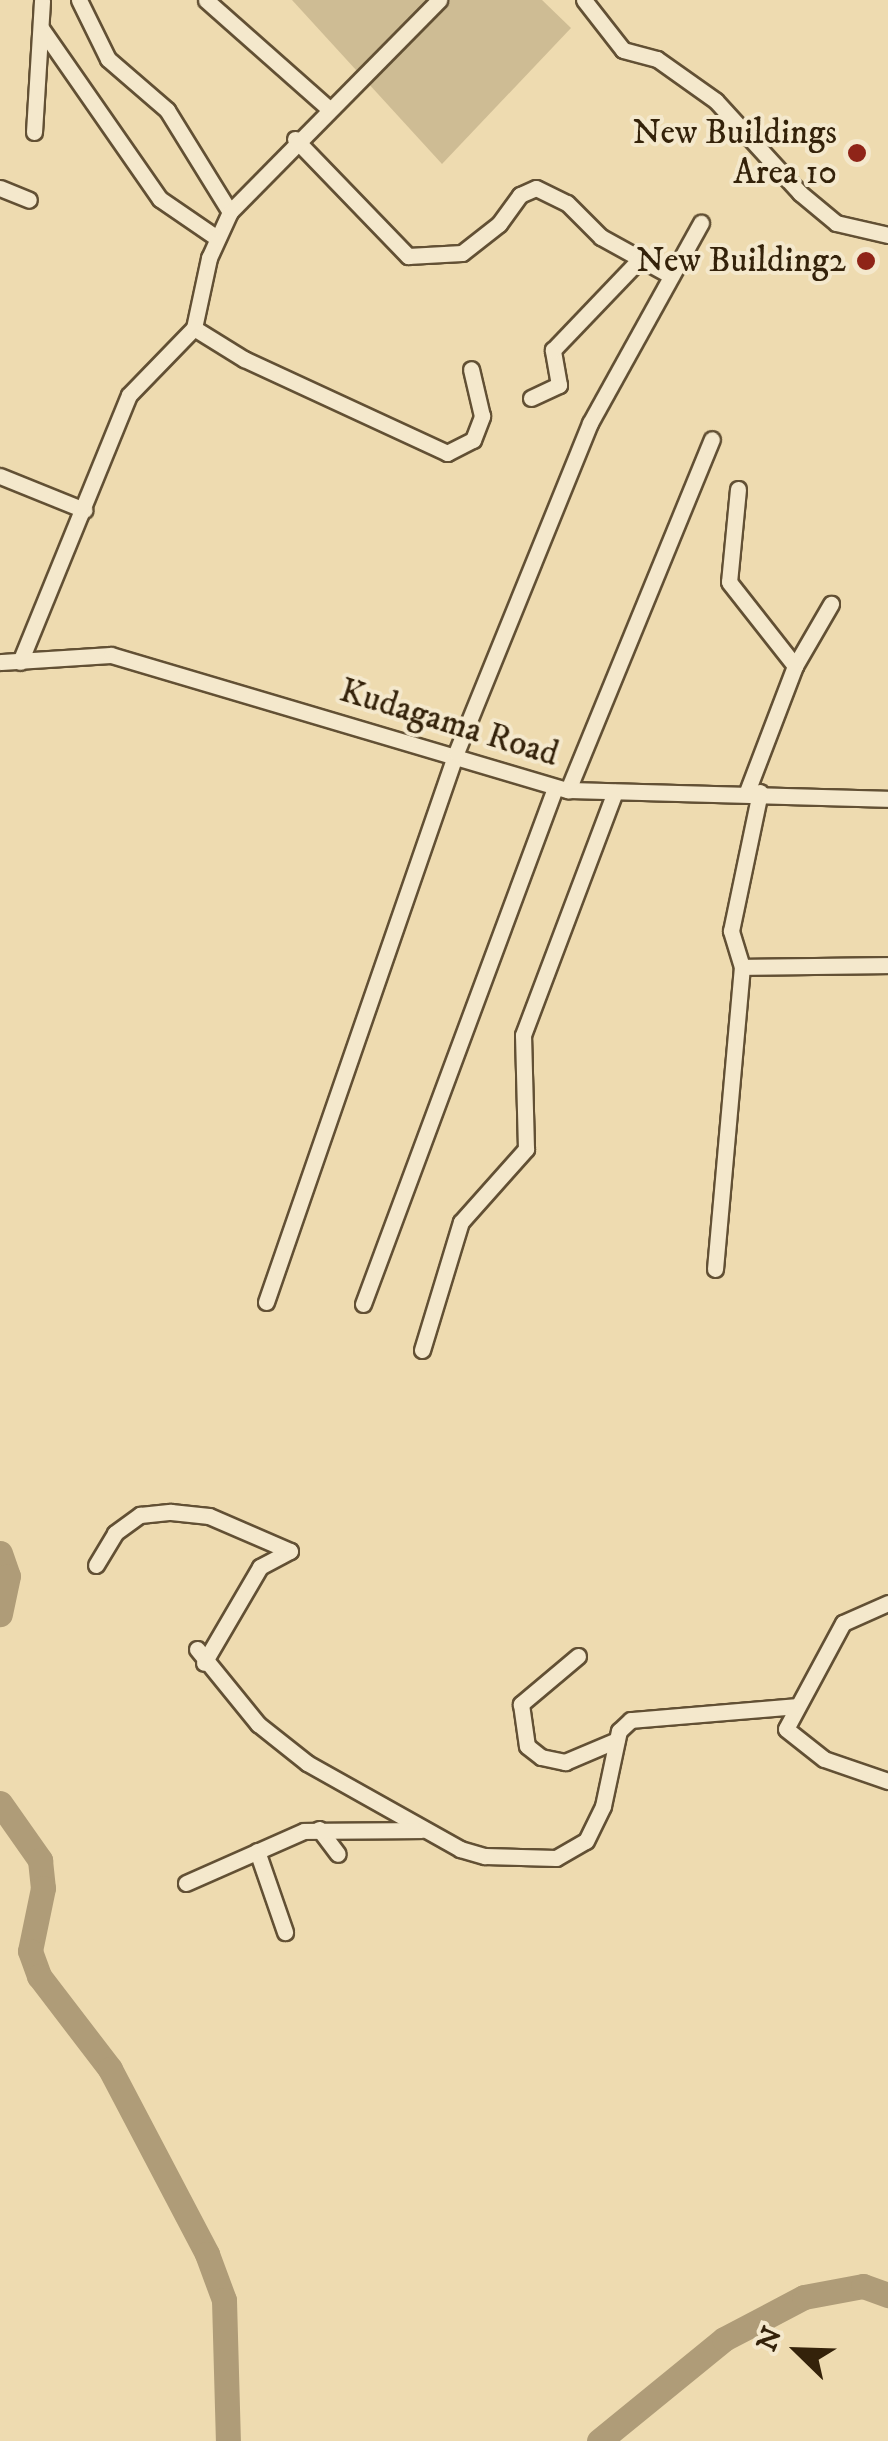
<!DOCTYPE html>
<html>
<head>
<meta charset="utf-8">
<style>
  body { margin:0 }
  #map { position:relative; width:888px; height:2441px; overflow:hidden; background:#eedbb0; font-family:"IM FELL DW Pica",serif }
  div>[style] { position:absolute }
  .green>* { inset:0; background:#cebc94 }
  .river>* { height:25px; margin:-12.5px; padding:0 12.5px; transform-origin:12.5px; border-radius:12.5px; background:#af9c78 }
  .roads { filter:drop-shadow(2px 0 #625034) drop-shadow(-2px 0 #625034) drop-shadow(0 2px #625034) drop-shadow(0 -2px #625034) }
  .minor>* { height:15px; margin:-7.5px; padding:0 7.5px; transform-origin:7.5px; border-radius:7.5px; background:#f4e8cc }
  .dots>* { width:28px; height:28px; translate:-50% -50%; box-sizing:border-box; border:5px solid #f4e8cc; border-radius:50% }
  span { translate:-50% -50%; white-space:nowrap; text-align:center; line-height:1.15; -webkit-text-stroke:8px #f4e8cc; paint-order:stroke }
  .poi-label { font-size:35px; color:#34220a }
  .right { translate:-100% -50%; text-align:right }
  .street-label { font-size:35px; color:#34220a }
  .north { position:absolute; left:748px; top:2301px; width:100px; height:100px; -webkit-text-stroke:8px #f4e8cc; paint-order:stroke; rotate:293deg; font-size:28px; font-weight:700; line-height:40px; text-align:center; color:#34220a }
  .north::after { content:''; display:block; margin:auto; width:35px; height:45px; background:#34220a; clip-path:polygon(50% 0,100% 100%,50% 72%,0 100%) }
</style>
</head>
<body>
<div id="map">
  <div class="green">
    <div style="clip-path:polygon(292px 0,542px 0,571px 28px,442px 164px)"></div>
  </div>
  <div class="river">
    <div style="left:0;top:1553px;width:24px;rotate:71deg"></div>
    <div style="left:8px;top:1576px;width:39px;rotate:102deg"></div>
    <div style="left:0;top:1803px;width:70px;rotate:54.9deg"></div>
    <div style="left:40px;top:1860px;width:28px;rotate:84deg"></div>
    <div style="left:43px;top:1888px;width:64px;rotate:101.7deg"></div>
    <div style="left:30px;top:1951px;width:27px;rotate:70deg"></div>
    <div style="left:39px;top:1976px;width:117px;rotate:52.6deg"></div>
    <div style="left:110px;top:2069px;width:209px;rotate:62.3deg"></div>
    <div style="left:207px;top:2254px;width:49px;rotate:69.7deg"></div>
    <div style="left:224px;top:2300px;width:141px;rotate:88.4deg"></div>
    <div style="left:599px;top:2441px;width:161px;rotate:-39.2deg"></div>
    <div style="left:724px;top:2339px;width:90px;rotate:-27.7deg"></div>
    <div style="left:804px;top:2297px;width:60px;rotate:-10.6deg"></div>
    <div style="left:863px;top:2286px;width:27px;rotate:20deg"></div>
  </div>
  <div class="roads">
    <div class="minor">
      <div style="left:79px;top:0;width:66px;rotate:63.8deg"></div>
      <div style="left:108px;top:59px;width:78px;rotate:40.8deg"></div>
      <div style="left:167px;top:110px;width:120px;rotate:58.3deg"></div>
      <div style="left:206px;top:0;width:162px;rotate:41.5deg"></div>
      <div style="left:584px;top:0;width:63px;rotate:52deg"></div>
      <div style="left:623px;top:50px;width:35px;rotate:15deg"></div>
      <div style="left:657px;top:59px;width:72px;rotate:35.4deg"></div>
      <div style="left:716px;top:101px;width:125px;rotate:47.6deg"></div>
      <div style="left:800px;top:193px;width:47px;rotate:39.8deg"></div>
      <div style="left:836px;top:223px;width:53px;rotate:13deg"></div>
      <div style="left:41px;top:28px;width:208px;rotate:55.2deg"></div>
      <div style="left:160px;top:199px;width:69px;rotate:34.4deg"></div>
      <div style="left:34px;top:132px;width:132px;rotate:-86.5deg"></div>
      <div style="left:295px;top:139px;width:163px;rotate:46deg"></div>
      <div style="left:408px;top:256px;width:54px;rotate:-3.2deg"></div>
      <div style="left:462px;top:253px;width:47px;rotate:-38.1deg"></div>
      <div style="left:499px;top:224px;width:36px;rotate:-54deg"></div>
      <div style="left:520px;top:195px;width:17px;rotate:-24deg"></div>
      <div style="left:536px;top:188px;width:34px;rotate:26deg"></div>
      <div style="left:567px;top:203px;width:48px;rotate:45deg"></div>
      <div style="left:601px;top:237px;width:77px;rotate:28.9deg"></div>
      <div style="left:0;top:188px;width:31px;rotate:22deg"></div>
      <div style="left:194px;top:328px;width:59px;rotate:31.8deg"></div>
      <div style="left:244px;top:359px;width:224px;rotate:24.8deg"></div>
      <div style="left:447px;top:453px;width:29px;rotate:-27deg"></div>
      <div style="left:473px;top:440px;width:26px;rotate:-69deg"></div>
      <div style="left:482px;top:416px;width:48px;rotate:-103.2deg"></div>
      <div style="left:531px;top:398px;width:31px;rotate:-25deg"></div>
      <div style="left:559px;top:385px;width:36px;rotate:-100deg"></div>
      <div style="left:553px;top:350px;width:126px;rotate:-46.3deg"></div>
      <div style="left:0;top:476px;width:91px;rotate:22deg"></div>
      <div style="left:738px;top:489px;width:93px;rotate:95.5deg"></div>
      <div style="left:729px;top:582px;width:107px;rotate:51.8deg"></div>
      <div style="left:795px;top:666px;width:135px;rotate:110.9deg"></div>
      <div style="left:0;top:662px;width:111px;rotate:-3.6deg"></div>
      <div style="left:111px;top:655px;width:477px;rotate:16.5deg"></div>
      <div style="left:568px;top:790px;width:320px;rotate:1.6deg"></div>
      <div style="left:20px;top:662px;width:288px;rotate:-67.8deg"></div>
      <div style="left:129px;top:395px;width:93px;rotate:-45.9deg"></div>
      <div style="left:194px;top:328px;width:72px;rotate:-77.9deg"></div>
      <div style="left:209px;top:258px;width:51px;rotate:-65.5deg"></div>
      <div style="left:230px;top:212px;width:298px;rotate:-45.4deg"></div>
      <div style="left:795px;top:666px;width:72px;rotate:-59.9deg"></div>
      <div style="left:568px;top:790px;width:379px;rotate:-67.7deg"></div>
      <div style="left:742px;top:967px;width:146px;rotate:-0.8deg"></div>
      <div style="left:715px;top:1269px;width:303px;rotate:-84.9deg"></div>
      <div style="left:742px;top:967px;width:38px;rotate:-107deg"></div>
      <div style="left:731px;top:931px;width:142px;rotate:-78.2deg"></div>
      <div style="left:266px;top:1302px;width:581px;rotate:-70.91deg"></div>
      <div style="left:456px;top:753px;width:356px;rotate:-67.9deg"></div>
      <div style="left:590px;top:423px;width:229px;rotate:-61deg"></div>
      <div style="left:363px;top:1304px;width:551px;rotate:-69.59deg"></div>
      <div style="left:422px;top:1350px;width:134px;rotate:-73.1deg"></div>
      <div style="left:461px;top:1222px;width:98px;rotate:-48.3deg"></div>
      <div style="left:526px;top:1149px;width:114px;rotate:-91.5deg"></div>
      <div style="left:523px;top:1035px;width:260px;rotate:-69.3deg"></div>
      <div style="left:96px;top:1565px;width:37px;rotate:-59deg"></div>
      <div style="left:115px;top:1533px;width:31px;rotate:-36deg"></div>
      <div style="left:140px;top:1515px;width:31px;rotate:-6deg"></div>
      <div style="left:171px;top:1512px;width:38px;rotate:6deg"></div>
      <div style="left:209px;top:1516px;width:88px;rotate:23.4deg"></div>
      <div style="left:290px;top:1551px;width:34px;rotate:152deg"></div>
      <div style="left:260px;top:1567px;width:111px;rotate:120.3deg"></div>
      <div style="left:888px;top:1603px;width:49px;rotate:156deg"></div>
      <div style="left:843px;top:1623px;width:120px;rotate:118.3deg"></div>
      <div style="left:786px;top:1729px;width:48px;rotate:38.3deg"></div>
      <div style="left:824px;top:1759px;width:68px;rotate:19deg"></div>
      <div style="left:197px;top:1649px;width:97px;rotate:50.9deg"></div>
      <div style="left:258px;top:1724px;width:63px;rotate:38.5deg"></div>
      <div style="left:307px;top:1763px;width:176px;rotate:29.3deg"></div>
      <div style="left:460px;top:1849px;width:26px;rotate:16deg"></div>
      <div style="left:485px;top:1856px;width:71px;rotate:1.6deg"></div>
      <div style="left:556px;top:1858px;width:34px;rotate:-30deg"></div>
      <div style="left:586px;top:1841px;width:39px;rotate:-64deg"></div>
      <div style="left:603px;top:1806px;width:77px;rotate:-78deg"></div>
      <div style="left:619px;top:1731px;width:16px;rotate:-43deg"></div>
      <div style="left:631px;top:1720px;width:166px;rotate:-4.8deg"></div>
      <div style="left:578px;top:1656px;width:75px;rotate:139.9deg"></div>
      <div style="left:521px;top:1704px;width:42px;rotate:81.9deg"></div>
      <div style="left:527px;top:1746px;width:18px;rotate:38deg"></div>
      <div style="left:541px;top:1757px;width:25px;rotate:12deg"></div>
      <div style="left:565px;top:1762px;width:56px;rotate:-22.9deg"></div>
      <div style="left:319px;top:1829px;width:31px;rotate:53deg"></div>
      <div style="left:257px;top:1851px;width:86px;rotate:70.9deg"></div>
      <div style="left:186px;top:1883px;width:129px;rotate:-23.8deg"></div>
      <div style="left:304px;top:1831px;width:117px;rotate:-0.5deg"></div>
    </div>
  </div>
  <div class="dots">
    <div style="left:857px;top:153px;background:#8f2418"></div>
    <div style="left:866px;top:261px;background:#8f2418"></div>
  </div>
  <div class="poi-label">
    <span class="right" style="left:837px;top:153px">New Buildings<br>Area 10</span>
    <span class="right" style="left:846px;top:261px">New Building2</span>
  </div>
  <div class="street-label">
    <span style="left:449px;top:723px;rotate:17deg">Kudagama Road</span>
  </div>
  <div class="north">N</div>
</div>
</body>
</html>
